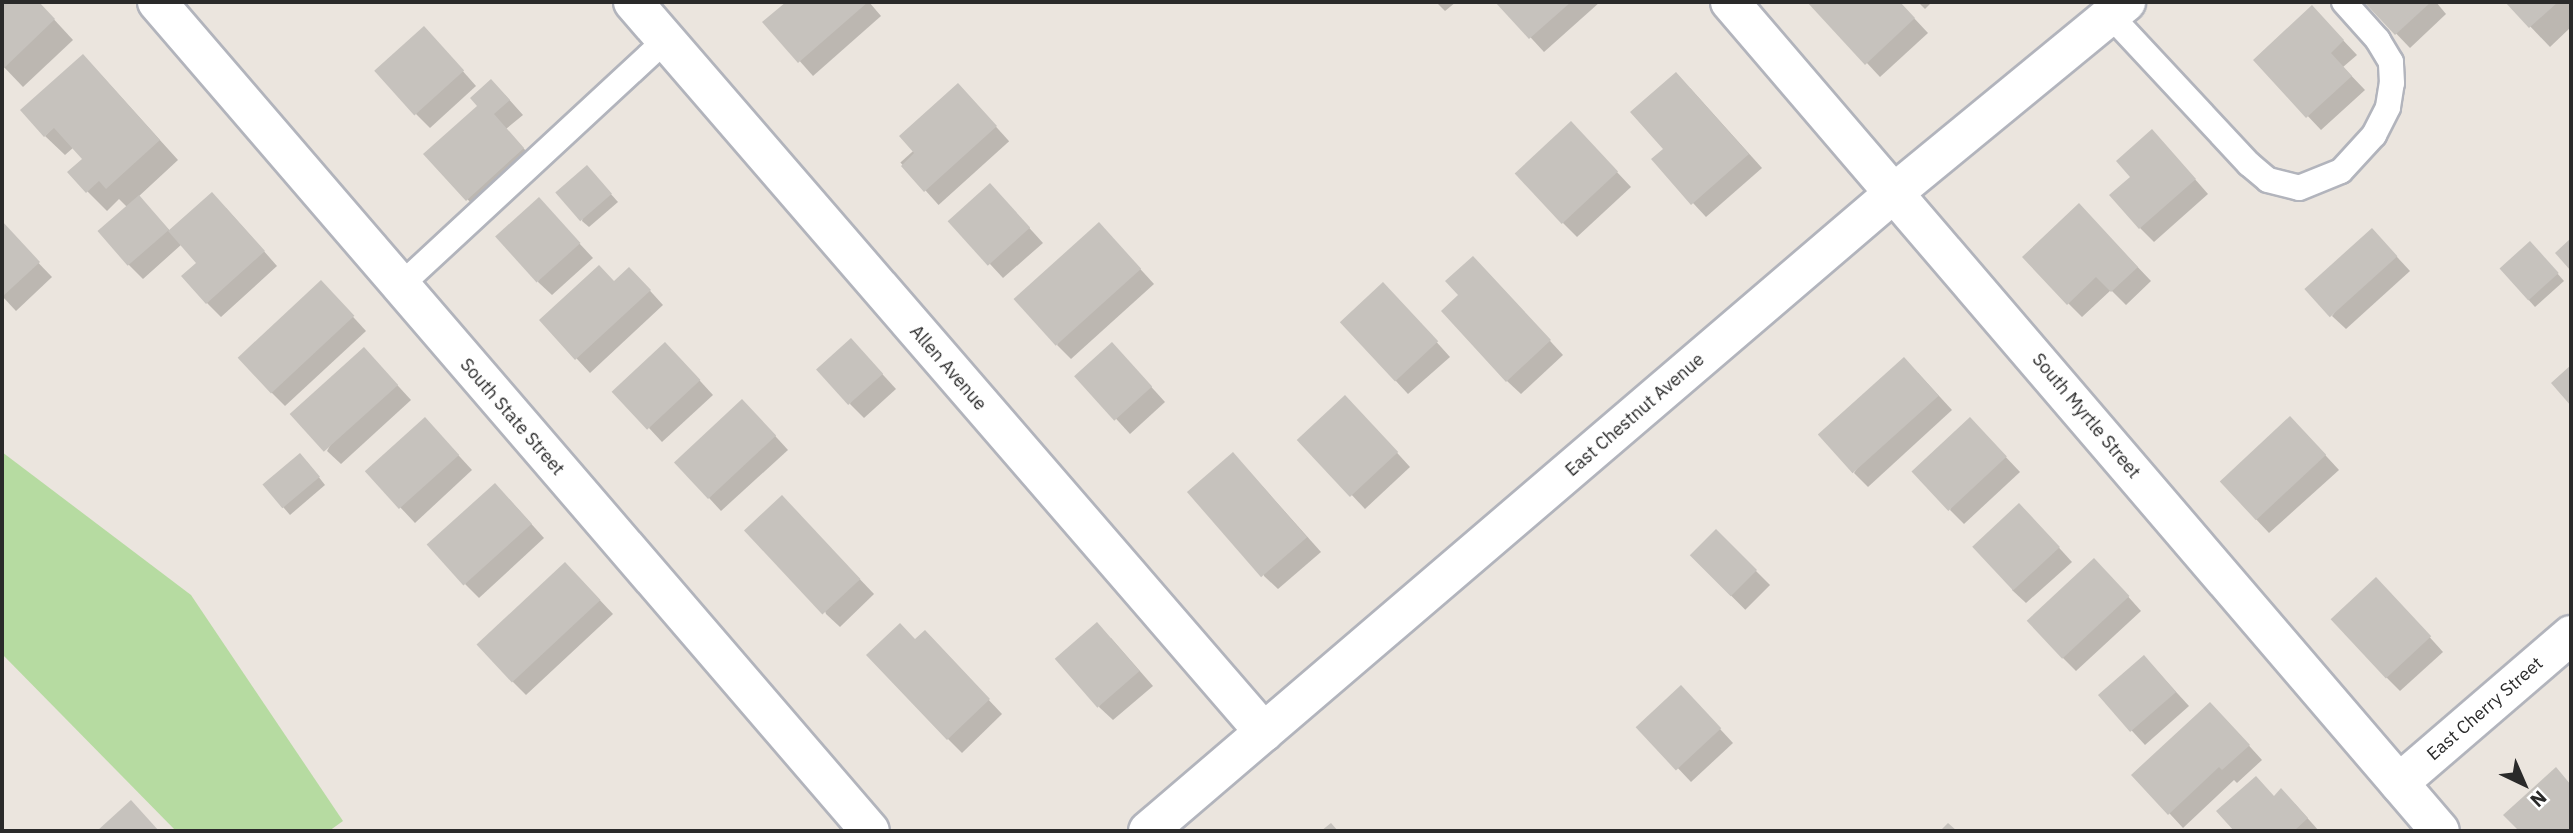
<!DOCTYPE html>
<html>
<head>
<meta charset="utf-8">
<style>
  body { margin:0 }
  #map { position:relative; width:2573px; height:833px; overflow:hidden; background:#ebe5de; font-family:"IBM Plex Sans",sans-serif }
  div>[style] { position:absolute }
  .green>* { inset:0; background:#b6dba1 }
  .shadow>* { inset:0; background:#0003; transform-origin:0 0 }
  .building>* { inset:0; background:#c6c2bd; transform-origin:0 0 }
  .roads { filter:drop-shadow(2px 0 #b2b4bc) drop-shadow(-2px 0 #b2b4bc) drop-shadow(0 2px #b2b4bc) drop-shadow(0 -2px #b2b4bc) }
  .lane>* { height:24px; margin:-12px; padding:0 12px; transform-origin:12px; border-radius:12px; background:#fff }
  .street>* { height:38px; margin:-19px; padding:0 19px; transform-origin:19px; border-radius:19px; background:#fff }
  .secondary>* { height:38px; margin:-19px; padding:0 19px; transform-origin:19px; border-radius:19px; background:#fff }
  span { translate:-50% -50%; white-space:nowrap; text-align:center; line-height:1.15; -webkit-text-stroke:5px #fff; paint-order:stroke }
  .street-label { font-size:18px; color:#2a2a2a }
  .frame { position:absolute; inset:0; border:4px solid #2a2a2a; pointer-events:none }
  .north { position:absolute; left:2489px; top:749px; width:70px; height:70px; -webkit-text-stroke:5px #fff; paint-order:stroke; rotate:136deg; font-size:19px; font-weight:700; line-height:28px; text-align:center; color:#2a2a2a }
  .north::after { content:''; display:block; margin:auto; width:24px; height:32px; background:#2a2a2a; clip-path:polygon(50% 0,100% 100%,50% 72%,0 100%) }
</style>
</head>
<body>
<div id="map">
  <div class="green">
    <div style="clip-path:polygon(2px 452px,191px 595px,343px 821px,329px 831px,176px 831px,2px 654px)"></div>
  </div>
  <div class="shadow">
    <div style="clip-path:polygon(2px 2px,38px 2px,73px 40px,23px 87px,2px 65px)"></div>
    <div style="clip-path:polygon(788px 2px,869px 2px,881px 16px,813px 76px,765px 22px)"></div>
    <div style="clip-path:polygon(1436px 2px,1456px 2px,1445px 11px)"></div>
    <div style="clip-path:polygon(1498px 2px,1600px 2px,1544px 52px)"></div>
    <div style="clip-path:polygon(1810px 2px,1899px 2px,1928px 33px,1880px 77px)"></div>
    <div style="clip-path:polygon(1918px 2px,1932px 2px,1925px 9px)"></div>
    <div style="clip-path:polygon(2366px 2px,2436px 2px,2446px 14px,2410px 48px)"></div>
    <div style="clip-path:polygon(2507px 2px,2571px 2px,2571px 27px,2550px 47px)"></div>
    <div style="clip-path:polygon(2325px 21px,2357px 55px,2343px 67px,2365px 90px,2321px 130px,2255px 60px)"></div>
    <div style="clip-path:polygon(438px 43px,476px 86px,430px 128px,416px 114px)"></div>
    <div style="clip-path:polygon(102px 76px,178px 160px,138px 197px,170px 231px,226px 208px,277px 266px,221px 317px,207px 303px,198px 263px,182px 244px,143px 279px,129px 265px,100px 231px,127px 207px,119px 199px,107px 211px,87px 191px,84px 159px,74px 147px,65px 155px,45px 136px)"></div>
    <div style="clip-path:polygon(1690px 88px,1762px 168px,1706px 217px,1693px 203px,1666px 149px)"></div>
    <div style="clip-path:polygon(505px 95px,523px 115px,506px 129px,537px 163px,481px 214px,426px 154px)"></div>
    <div style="left:971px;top:99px;width:57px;height:95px;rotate:48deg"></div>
    <div style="clip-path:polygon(1585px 138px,1631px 187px,1577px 237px,1563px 223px)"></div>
    <div style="clip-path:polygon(2165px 145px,2208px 194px,2154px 242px,2140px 228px)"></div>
    <div style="clip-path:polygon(593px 174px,618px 202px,589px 227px,582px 221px)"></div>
    <div style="clip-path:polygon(1003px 199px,1043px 243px,1003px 278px,990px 264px)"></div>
    <div style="clip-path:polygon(552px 214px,593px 258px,552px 295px,538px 282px)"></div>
    <div style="clip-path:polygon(2093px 220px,2151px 281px,2126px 305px,2111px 290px,2082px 317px,2068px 303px)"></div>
    <div style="clip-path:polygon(2px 225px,52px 277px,16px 311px,2px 296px)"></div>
    <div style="clip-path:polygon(1112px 238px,1154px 284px,1071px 359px,1057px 345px)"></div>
    <div style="clip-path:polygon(2386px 245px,2410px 271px,2346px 329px,2332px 316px)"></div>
    <div style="clip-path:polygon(2537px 250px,2564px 281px,2535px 307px,2501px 269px)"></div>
    <div style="clip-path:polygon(1487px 272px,1563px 355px,1521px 394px,1507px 381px)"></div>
    <div style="clip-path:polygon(615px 283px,643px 283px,663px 305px,590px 373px,542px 321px)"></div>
    <div style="clip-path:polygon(334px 296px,366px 331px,285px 406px,271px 392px)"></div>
    <div style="clip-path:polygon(1397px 298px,1450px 357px,1408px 394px,1395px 380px)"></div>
    <div style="clip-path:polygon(864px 354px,896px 389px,864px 418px,850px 404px)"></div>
    <div style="clip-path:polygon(679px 358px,713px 395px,662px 442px,649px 428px)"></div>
    <div style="clip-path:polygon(1125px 358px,1165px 402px,1130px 434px,1077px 376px)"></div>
    <div style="clip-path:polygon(377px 363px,411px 400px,341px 464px,327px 451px)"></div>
    <div style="clip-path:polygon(1918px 373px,1952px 410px,1868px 487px,1854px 473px)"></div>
    <div style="clip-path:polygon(1359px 411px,1410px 467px,1365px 509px,1300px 440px)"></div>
    <div style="clip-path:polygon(756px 415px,788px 450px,721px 511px,676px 462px)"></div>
    <div style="clip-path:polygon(2304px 432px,2339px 470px,2269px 533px,2221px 482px)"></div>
    <div style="clip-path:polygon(438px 433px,472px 470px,415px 523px,368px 473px)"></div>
    <div style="clip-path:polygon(1984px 434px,2020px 472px,1964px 524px,1950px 510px)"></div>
    <div style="clip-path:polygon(307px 462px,325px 485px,290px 515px,265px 486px)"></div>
    <div style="clip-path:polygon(1246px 468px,1321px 552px,1278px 589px,1264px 576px)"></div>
    <div style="clip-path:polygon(509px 499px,544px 538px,479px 598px,465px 584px)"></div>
    <div style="clip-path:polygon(795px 511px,874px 594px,840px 627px,826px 614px)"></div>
    <div style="clip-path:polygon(2033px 519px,2072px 562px,2026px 603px,2012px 590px)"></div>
    <div style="left:1717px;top:532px;width:75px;height:35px;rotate:45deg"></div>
    <div style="clip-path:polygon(2108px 574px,2141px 611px,2076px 671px,2062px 657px)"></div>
    <div style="clip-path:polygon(579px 578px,613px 614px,526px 695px,512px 681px)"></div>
    <div style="clip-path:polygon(2390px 593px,2443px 652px,2400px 691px,2386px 677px)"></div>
    <div style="clip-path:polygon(1111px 638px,1153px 686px,1113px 720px,1099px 707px)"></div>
    <div style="clip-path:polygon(915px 640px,938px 646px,1002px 714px,962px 753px,948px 739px)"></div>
    <div style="clip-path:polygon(2157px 671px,2189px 706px,2145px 745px,2100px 696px)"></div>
    <div style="clip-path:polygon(1695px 702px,1733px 743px,1691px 782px,1639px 727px)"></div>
    <div style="clip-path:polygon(2224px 718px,2262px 760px,2237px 783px,2234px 780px,2183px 828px,2134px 775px)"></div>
    <div style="clip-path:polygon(2295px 804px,2319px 831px,2236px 831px,2219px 811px)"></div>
  </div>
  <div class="building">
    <div style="clip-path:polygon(2px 2px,39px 2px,55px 19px,2px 70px)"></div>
    <div style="clip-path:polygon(786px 2px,868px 2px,798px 63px,762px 22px)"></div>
    <div style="clip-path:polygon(1495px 2px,1571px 2px,1529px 39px)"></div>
    <div style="clip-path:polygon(1807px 2px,1900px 2px,1915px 18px,1865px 65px)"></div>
    <div style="clip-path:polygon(2364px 2px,2431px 2px,2395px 35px)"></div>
    <div style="clip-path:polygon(2505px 2px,2558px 2px,2529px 28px)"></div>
    <div style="clip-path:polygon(2312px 5px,2344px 40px,2331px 53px,2352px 76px,2306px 118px,2253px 60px)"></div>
    <div style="left:424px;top:26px;width:60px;height:67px;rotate:48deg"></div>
    <div style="clip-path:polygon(83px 54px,160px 140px,106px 189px,99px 181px,86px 193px,67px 172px,82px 159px,54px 128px,44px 137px,20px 110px)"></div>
    <div style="clip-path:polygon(1676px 72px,1749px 154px,1691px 205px,1651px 159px,1663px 149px,1630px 112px)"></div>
    <div style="clip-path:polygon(491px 79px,510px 100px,494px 114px,524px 148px,466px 201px,423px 154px,477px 106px,470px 98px)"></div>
    <div style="clip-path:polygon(958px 83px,997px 126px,924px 192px,901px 166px,914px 153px,899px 136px)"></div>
    <div style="left:1571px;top:121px;width:69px;height:77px;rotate:47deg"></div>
    <div style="clip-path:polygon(2152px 129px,2196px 179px,2139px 229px,2109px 195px,2130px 177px,2116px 161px)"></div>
    <div style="left:587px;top:165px;width:38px;height:42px;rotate:49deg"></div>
    <div style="left:990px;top:183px;width:60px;height:57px;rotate:48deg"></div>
    <div style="clip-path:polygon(212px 192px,265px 251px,206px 304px,181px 276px,196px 263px,168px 231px)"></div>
    <div style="left:139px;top:195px;width:46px;height:55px;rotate:49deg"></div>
    <div style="left:539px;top:197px;width:62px;height:59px;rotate:48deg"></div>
    <div style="clip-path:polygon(2079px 203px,2138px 267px,2111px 292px,2096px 277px,2067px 305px,2022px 257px)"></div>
    <div style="clip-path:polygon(2px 221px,40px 262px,2px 297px)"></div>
    <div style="left:1099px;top:222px;width:63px;height:115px;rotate:48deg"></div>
    <div style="left:2372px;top:228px;width:38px;height:91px;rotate:48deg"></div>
    <div style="clip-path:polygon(2571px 238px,2571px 271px,2555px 253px)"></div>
    <div style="left:2530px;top:241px;width:43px;height:41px;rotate:48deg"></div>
    <div style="clip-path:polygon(1473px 256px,1551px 340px,1506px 382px,1441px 311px,1458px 295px,1445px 281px)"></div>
    <div style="clip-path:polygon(599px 265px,614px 281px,629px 267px,651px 290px,575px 360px,539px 320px)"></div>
    <div style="left:321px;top:280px;width:49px;height:114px;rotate:47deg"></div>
    <div style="left:1383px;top:282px;width:81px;height:59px;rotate:47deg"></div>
    <div style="left:851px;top:338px;width:48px;height:47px;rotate:48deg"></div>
    <div style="left:665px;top:342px;width:52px;height:73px;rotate:47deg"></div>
    <div style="left:1112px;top:342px;width:60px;height:51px;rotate:48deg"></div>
    <div style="left:364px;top:347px;width:51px;height:100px;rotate:48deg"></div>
    <div style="left:1904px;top:357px;width:52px;height:116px;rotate:48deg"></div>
    <div style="clip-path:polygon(2571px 365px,2571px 406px,2551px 383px)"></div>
    <div style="left:1345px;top:395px;width:78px;height:66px;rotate:47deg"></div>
    <div style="left:742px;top:399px;width:50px;height:93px;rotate:47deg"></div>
    <div style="left:2290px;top:416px;width:53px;height:96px;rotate:47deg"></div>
    <div style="left:425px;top:417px;width:51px;height:81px;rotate:48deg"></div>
    <div style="left:1970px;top:417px;width:54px;height:80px;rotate:47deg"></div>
    <div style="left:1233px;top:452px;width:113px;height:61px;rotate:49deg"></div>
    <div style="left:300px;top:453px;width:31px;height:49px;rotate:50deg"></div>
    <div style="left:495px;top:483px;width:55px;height:92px;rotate:48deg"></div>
    <div style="left:782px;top:495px;width:115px;height:52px;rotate:47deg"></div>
    <div style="left:2019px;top:503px;width:60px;height:64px;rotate:47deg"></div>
    <div style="left:1716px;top:529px;width:58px;height:37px;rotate:45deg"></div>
    <div style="left:2094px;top:558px;width:52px;height:92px;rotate:47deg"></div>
    <div style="left:565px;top:562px;width:52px;height:121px;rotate:47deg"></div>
    <div style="left:2376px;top:577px;width:81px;height:62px;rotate:47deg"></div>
    <div style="left:1097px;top:622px;width:65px;height:56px;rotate:49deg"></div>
    <div style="clip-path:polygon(900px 623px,915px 639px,925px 630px,990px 699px,947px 740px,866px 655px)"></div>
    <div style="left:2144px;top:655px;width:49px;height:61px;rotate:49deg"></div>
    <div style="left:1681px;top:685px;width:59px;height:62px;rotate:47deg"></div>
    <div style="clip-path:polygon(2210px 702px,2250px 745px,2222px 770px,2219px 767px,2168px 815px,2131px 775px)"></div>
    <div style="clip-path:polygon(2556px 767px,2571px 785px,2571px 831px,2519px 831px,2503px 815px)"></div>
    <div style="clip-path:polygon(2256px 776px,2274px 796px,2281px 788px,2308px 818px,2294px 831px,2234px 831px,2216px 811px)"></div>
    <div style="clip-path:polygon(131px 800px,159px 831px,97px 831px)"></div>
    <div style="clip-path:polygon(1331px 823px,1338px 831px,1321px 831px)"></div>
    <div style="clip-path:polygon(1948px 823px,1957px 831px,1940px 831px)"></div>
  </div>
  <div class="roads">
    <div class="lane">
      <div style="left:2110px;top:15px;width:204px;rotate:47deg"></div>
      <div style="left:2249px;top:164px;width:25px;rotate:40deg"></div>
      <div style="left:2268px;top:180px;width:32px;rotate:14deg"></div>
      <div style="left:2299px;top:188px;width:45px;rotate:-22deg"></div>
      <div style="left:2341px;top:171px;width:49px;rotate:-47.5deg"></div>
      <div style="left:2374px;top:135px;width:31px;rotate:-63deg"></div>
      <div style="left:2388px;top:107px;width:24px;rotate:-81deg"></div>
      <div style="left:2392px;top:83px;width:21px;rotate:-93deg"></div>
      <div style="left:2391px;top:62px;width:26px;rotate:-121deg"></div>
      <div style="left:2378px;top:40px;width:51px;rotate:-131.8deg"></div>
      <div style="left:400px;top:286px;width:362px;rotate:-42.8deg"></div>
    </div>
    <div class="street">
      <div style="left:157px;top:2px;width:1093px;rotate:49.3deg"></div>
      <div style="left:633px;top:2px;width:965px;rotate:49.16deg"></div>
      <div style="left:1730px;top:2px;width:1091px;rotate:49.42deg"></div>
      <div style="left:2399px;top:783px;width:227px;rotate:-40.7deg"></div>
    </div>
    <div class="secondary">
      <div style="left:1148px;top:831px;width:983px;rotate:-40.54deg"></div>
      <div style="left:1895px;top:192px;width:299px;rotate:-39.4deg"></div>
    </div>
  </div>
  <div class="street-label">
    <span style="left:948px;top:368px;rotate:49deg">Allen Avenue</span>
    <span style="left:1635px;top:415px;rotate:-41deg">East Chestnut Avenue</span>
    <span style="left:2086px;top:416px;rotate:50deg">South Myrtle Street</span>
    <span style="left:512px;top:417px;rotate:49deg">South State Street</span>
    <span style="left:2485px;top:709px;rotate:-41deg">East Cherry Street</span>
  </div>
  <div class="frame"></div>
  <div class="north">N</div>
</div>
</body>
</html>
